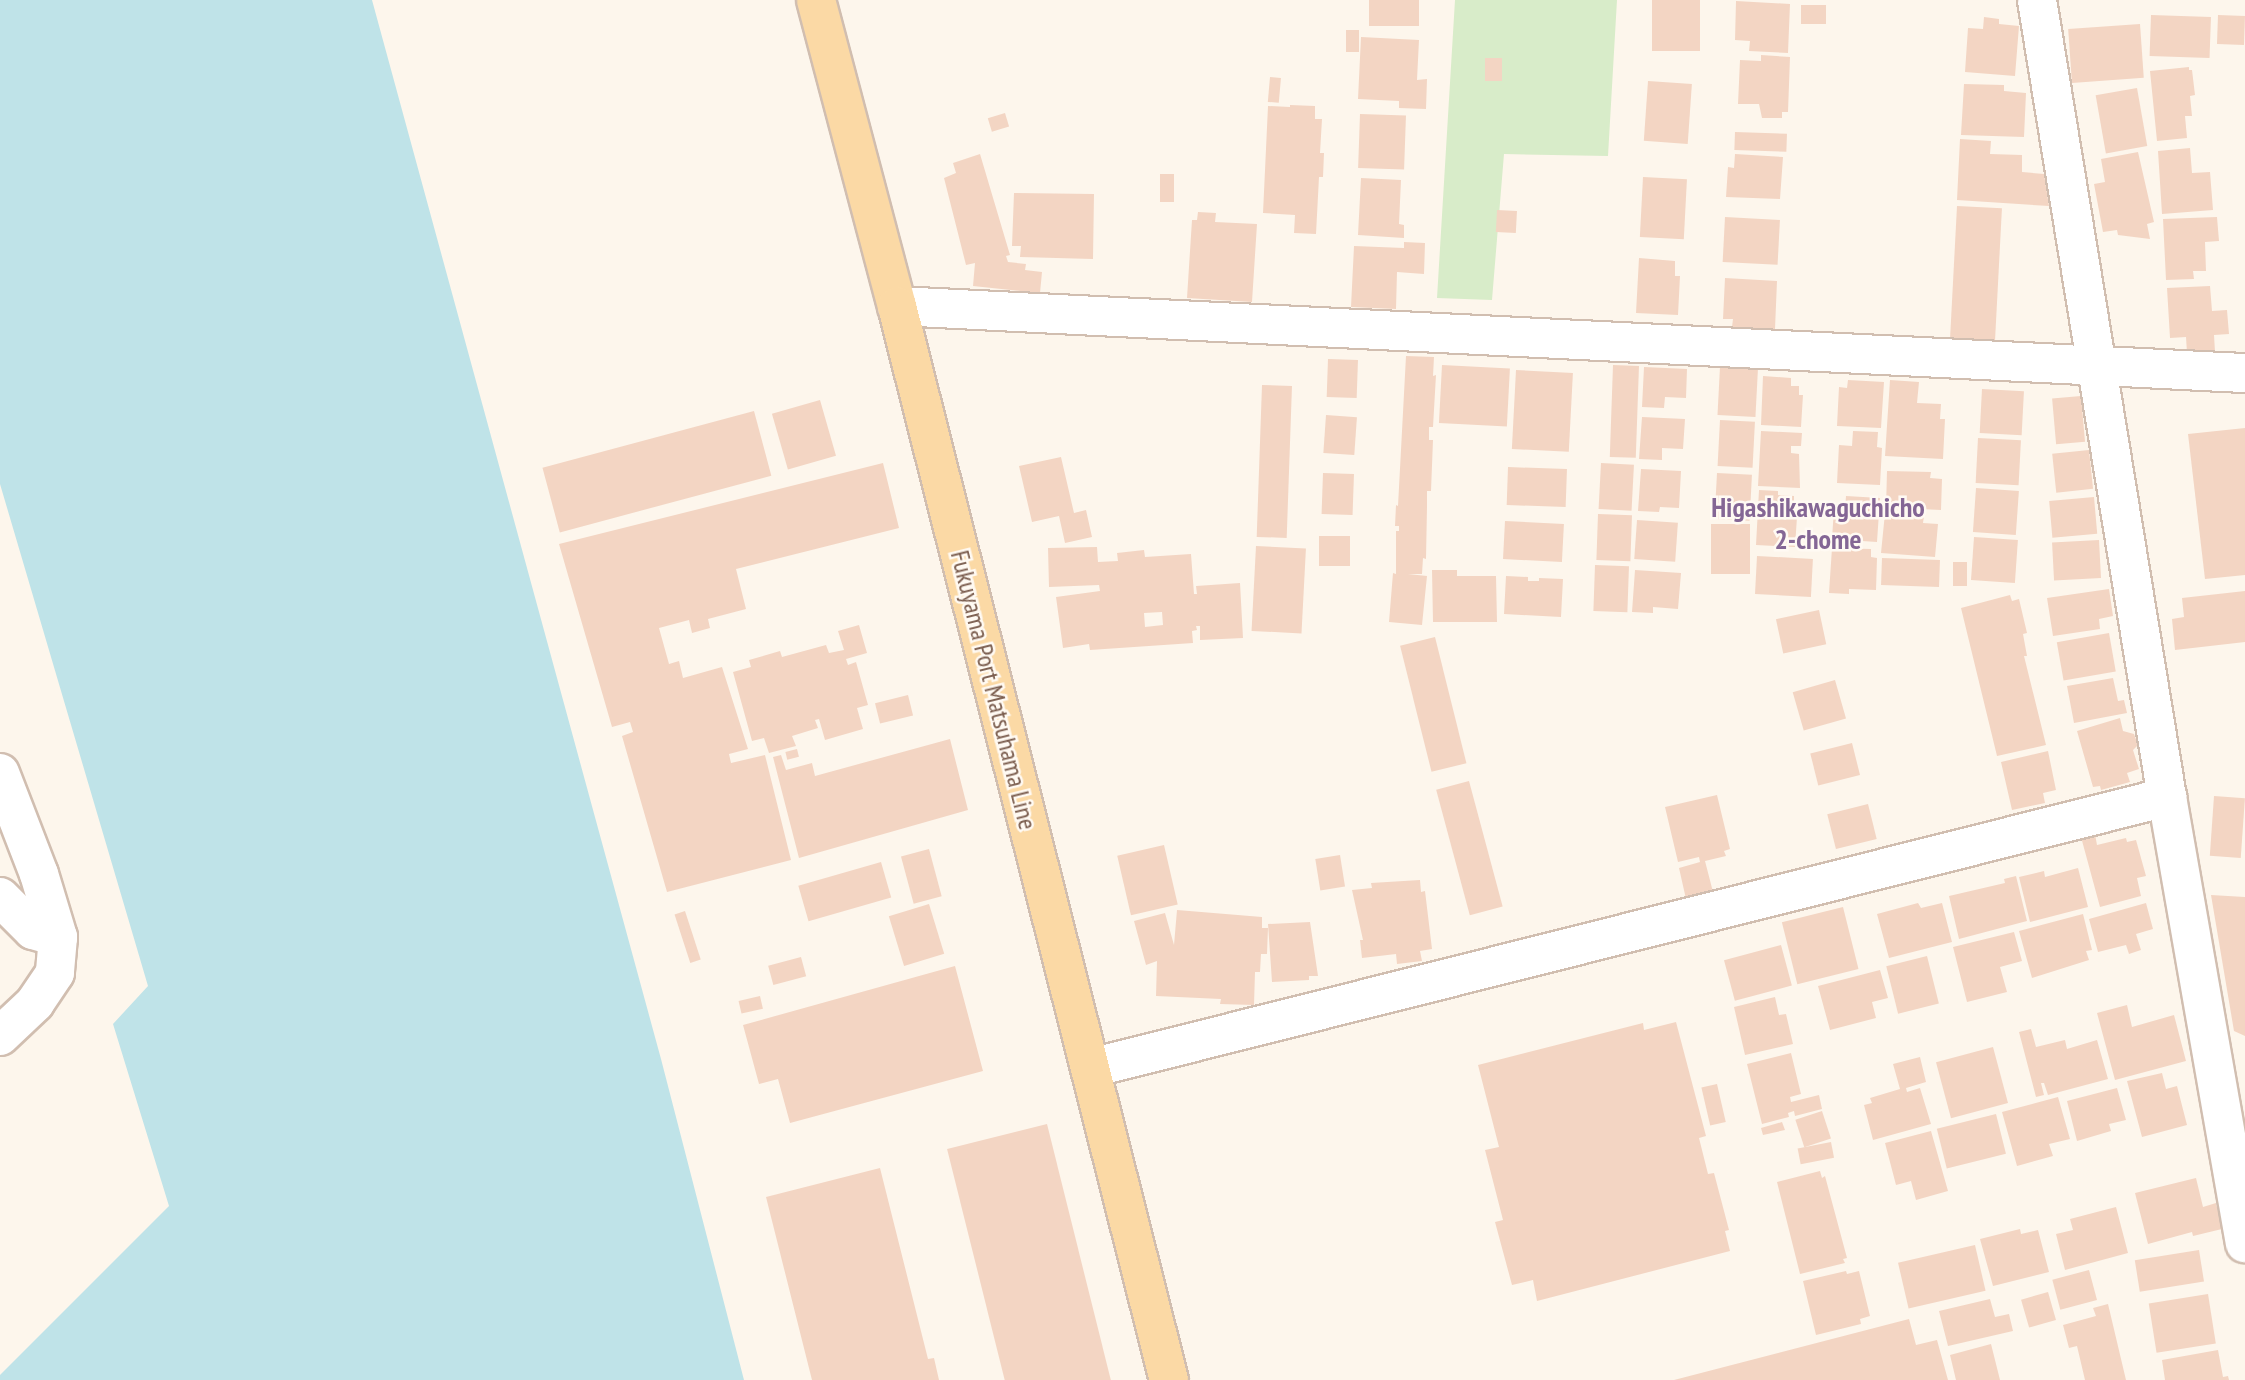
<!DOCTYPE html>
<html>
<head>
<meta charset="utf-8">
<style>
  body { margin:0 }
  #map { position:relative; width:2245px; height:1380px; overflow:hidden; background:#fdf6ec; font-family:"PT Sans Narrow",sans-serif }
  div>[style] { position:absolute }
  .green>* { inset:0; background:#d8ecc9 }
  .water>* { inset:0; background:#bfe3e8 }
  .building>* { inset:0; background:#f3d5c3; transform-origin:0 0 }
  .roads { filter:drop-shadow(2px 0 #d1beb0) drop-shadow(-2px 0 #d1beb0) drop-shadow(0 2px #d1beb0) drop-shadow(0 -2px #d1beb0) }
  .minor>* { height:38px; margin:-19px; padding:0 19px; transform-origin:19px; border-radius:19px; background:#fff }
  .major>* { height:38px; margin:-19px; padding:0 19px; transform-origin:19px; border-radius:19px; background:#fbd9a5 }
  span { translate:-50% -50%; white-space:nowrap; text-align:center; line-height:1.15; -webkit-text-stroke:5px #fffaf3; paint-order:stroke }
  .street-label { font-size:26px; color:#7a5c4d }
  .neighbourhood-label { font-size:28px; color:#846695; font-weight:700 }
</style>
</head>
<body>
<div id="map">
  <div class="green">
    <div style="clip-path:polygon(1455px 0,1617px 0,1608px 156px,1504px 154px,1492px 300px,1437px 298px)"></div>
  </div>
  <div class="water">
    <div style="clip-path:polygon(0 0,372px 0,661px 1059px,744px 1380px,0 1380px,0 1375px,169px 1206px,113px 1024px,148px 986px,0 484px)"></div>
  </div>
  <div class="building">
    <div style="left:1369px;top:0;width:50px;height:26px"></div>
    <div style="left:1652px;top:0;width:48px;height:51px"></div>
    <div style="clip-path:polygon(1736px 1px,1790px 4px,1788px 53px,1749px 51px,1750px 41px,1735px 40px)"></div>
    <div style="left:1801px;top:5px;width:25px;height:19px"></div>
    <div style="left:2151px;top:15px;width:60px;height:41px;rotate:2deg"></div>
    <div style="left:2218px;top:15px;width:27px;height:29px;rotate:2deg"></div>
    <div style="clip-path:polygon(1984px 17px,1999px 19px,1999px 24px,2019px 26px,2015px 76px,1965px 72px,1968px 28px,1983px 29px)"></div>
    <div style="left:2140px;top:24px;width:54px;height:72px;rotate:86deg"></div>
    <div style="left:1346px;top:30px;width:13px;height:22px"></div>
    <div style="clip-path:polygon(1361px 37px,1419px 40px,1417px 80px,1427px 79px,1426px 109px,1399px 108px,1399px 101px,1358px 99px)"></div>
    <div style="clip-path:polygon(1761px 55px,1790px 57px,1788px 112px,1782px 112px,1782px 118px,1762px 118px,1759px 104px,1738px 104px,1740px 60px,1761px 61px)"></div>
    <div style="left:1502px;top:58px;width:23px;height:17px;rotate:90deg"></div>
    <div style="clip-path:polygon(2189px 67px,2189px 70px,2192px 70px,2195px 95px,2190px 96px,2192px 116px,2185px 116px,2187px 138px,2157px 141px,2150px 71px)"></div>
    <div style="left:1270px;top:77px;width:11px;height:25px;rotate:5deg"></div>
    <div style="left:1648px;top:81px;width:44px;height:60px;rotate:4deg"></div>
    <div style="clip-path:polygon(1964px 84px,2004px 85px,2004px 91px,2026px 93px,2024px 137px,1961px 135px)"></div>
    <div style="left:2137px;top:88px;width:59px;height:42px;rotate:80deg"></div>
    <div style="clip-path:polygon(1290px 105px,1315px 106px,1315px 119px,1322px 119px,1320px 153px,1324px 153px,1323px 177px,1319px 177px,1316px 234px,1294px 233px,1295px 215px,1263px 213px,1268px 106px,1290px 107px)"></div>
    <div style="left:1005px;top:113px;width:14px;height:18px;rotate:73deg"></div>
    <div style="left:1360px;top:114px;width:46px;height:54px;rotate:2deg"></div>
    <div style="left:1735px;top:132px;width:52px;height:18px;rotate:2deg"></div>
    <div style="clip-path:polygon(1960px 139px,1991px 141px,1990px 154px,2022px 155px,2022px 172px,2044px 174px,2049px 206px,1957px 200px)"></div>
    <div style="clip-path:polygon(2190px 148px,2192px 173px,2210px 172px,2213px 210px,2162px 214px,2158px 151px)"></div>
    <div style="clip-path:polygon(2138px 152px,2154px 222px,2147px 224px,2150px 239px,2118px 235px,2117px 230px,2103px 232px,2094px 184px,2105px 182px,2101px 159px)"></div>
    <div style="clip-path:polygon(980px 154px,1010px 255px,1006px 256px,1008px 262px,1026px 264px,1025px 270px,1042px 272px,1040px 293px,973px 286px,975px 263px,966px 265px,944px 178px,956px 173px,953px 163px)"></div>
    <div style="clip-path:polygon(1735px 154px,1783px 157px,1780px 199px,1726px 197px,1728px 167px,1734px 168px)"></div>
    <div style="left:1160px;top:174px;width:14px;height:28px"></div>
    <div style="left:1643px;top:177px;width:44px;height:60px;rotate:3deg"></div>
    <div style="clip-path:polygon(1361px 178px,1401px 180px,1399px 224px,1404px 225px,1404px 238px,1358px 235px)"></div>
    <div style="clip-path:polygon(1014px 193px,1094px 194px,1093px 259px,1020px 257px,1021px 246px,1012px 246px)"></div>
    <div style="left:1957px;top:206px;width:45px;height:132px;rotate:3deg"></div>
    <div style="left:1497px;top:210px;width:20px;height:22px;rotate:3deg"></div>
    <div style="clip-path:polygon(1198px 212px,1216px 213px,1215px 222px,1257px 224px,1252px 302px,1187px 298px,1192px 220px,1197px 220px)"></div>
    <div style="left:1725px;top:217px;width:55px;height:45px;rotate:3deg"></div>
    <div style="clip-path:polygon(2217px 217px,2219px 241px,2205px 242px,2206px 271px,2193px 271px,2194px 279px,2166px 280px,2163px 219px)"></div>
    <div style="clip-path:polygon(1404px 242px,1425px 243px,1424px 274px,1397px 272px,1396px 309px,1351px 307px,1354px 246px,1404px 248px)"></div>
    <div style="clip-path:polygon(1639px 258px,1675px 261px,1675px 276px,1680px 276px,1678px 315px,1636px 313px)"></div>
    <div style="clip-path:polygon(1725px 278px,1777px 281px,1775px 329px,1732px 327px,1733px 319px,1723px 319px)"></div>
    <div style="clip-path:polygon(2210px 286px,2212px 311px,2227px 310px,2229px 334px,2214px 335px,2215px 352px,2187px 353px,2186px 337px,2170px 338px,2167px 288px)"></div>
    <div style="clip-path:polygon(1406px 356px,1434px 357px,1433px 376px,1436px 375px,1433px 427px,1429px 427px,1429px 440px,1433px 440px,1431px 491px,1427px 491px,1427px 507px,1426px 559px,1423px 558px,1422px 574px,1408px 574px,1427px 576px,1422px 625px,1389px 622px,1393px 573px,1396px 574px,1396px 531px,1399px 531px,1399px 526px,1395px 526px,1396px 505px,1398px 506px)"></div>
    <div style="left:1328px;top:359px;width:30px;height:38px;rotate:2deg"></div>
    <div style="left:1442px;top:365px;width:68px;height:58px;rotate:3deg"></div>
    <div style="left:1613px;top:365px;width:26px;height:92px;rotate:2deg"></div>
    <div style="clip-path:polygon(1644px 367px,1687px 369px,1686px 398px,1665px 397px,1664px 408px,1642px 407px)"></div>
    <div style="left:1720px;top:367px;width:38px;height:48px;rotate:3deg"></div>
    <div style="left:1516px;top:370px;width:57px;height:79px;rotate:3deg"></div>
    <div style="clip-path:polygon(1763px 376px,1791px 378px,1791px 386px,1799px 386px,1799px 395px,1803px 395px,1801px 427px,1761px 425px)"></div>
    <div style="clip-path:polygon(1848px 380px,1884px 382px,1881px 428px,1837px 426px,1839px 387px,1847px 388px)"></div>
    <div style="clip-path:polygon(1890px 380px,1919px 382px,1917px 403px,1941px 404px,1940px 419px,1945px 419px,1943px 459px,1885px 456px)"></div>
    <div style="left:1262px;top:385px;width:30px;height:152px;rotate:2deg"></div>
    <div style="left:1982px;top:389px;width:42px;height:44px;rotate:3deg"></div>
    <div style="left:2081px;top:396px;width:46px;height:29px;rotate:85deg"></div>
    <div style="left:820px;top:400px;width:58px;height:50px;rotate:74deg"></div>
    <div style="left:754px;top:411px;width:67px;height:219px;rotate:75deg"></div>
    <div style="left:1326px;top:415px;width:31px;height:38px;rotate:4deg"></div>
    <div style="clip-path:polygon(1642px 417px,1685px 419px,1683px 449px,1662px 448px,1662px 460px,1639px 459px)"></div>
    <div style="left:1720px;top:420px;width:35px;height:46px;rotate:3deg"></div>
    <div style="clip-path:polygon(2245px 428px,2245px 575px,2205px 579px,2188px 434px)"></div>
    <div style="clip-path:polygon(1761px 431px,1802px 433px,1801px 446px,1791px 446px,1791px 453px,1799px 454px,1800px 488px,1758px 486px)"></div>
    <div style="clip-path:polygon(1853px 431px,1878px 432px,1877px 447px,1882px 448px,1880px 485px,1837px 483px,1839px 445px,1852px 446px)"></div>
    <div style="left:1978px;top:438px;width:43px;height:45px;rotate:3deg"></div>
    <div style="left:2089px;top:450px;width:39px;height:37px;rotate:84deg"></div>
    <div style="clip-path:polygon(1061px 457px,1074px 513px,1086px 510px,1092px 537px,1065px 543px,1059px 516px,1032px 522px,1019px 466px)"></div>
    <div style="clip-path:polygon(883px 463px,899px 528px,736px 569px,746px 609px,708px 619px,710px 628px,692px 633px,689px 620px,659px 628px,669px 664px,679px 661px,683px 678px,722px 667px,748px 749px,729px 754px,731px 763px,765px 755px,791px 860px,667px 892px,622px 736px,633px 732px,630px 722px,612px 727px,559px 544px)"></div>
    <div style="left:1601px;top:463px;width:33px;height:46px;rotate:3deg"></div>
    <div style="left:1508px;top:467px;width:59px;height:38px;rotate:2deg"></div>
    <div style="clip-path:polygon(1641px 469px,1681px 471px,1679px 508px,1660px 507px,1659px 512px,1638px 511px)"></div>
    <div style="clip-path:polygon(1887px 471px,1931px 472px,1930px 478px,1942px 479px,1941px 510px,1920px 509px,1919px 516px,1924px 516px,1923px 523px,1938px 524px,1935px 557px,1881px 553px,1885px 513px,1902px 515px,1903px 508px,1886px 508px)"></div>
    <div style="left:1323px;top:473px;width:31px;height:41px;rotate:2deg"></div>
    <div style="left:1717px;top:473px;width:35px;height:46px;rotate:3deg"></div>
    <div style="left:1976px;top:488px;width:43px;height:44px;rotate:4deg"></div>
    <div style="clip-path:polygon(1759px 490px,1778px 491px,1778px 495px,1794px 496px,1794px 502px,1798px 502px,1795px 547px,1756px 545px)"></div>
    <div style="clip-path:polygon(1846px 496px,1880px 498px,1877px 542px,1832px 539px,1834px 508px,1845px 509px)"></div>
    <div style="left:2094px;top:497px;width:37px;height:45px;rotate:85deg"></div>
    <div style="left:1598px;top:514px;width:34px;height:46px;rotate:2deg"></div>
    <div style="left:1637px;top:520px;width:41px;height:39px;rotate:4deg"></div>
    <div style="left:1505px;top:521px;width:59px;height:38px;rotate:3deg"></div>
    <div style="left:1711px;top:524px;width:39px;height:50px"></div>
    <div style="left:1319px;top:536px;width:31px;height:30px"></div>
    <div style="left:1974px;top:537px;width:44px;height:43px;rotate:4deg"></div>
    <div style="left:2099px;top:540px;width:38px;height:47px;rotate:87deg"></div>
    <div style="left:1256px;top:546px;width:50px;height:85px;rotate:3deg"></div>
    <div style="clip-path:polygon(evenodd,1097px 547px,1098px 562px,1118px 561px,1117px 553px,1144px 550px,1145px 557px,1191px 554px,1194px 594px,1197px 594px,1196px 586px,1240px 583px,1243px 638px,1200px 640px,1200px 626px,1196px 626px,1197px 630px,1192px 631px,1193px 643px,1090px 650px,1089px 644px,1063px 648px,1056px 597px,1100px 591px,1099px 585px,1049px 587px,1048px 548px,1097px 547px,1162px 612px,1163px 625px,1145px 627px,1144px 613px,1162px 612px)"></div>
    <div style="clip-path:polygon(1832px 548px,1871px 549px,1871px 557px,1877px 558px,1876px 590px,1849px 589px,1849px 594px,1829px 593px)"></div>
    <div style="left:1757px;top:556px;width:56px;height:38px;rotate:3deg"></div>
    <div style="left:1882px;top:558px;width:58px;height:27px;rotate:2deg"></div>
    <div style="left:1953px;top:562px;width:14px;height:24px"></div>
    <div style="left:1595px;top:565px;width:34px;height:46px;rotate:2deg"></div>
    <div style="clip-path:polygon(1432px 570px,1457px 570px,1457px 576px,1496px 576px,1497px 622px,1433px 622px)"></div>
    <div style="clip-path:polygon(1635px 570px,1681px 573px,1678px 609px,1653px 607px,1653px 613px,1632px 612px)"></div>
    <div style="clip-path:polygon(1506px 576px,1528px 577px,1528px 581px,1539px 581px,1539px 578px,1563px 579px,1561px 617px,1504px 614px)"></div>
    <div style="clip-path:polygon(2109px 589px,2113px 616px,2099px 619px,2100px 629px,2053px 636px,2047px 598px)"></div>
    <div style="clip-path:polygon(2245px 591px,2245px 642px,2175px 650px,2172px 619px,2184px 617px,2182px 598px)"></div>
    <div style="clip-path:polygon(2010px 595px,2012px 601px,2019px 599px,2027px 633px,2023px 634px,2027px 656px,2024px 656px,2046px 745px,1997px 756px,1961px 608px)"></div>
    <div style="left:1819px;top:610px;width:35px;height:44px;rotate:78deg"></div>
    <div style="clip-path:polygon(859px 625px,867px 653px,846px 659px,848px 665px,856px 662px,868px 705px,857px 708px,863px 729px,825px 740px,819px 719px,815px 720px,818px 728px,792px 736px,796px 746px,769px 753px,764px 738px,752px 741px,733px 672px,751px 667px,749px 660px,780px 651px,782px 657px,826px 645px,829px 653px,844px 650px,838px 631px)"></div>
    <div style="left:2109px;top:633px;width:39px;height:53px;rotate:80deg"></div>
    <div style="left:1435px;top:637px;width:130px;height:36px;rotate:76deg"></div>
    <div style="clip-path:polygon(2113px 678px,2118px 701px,2124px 700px,2127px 713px,2074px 723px,2067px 686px)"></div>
    <div style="left:1835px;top:680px;width:40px;height:44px;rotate:74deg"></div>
    <div style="left:908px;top:695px;width:21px;height:34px;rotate:76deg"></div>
    <div style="clip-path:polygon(2120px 718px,2123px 731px,2134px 734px,2138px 745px,2133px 750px,2139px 769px,2127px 773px,2130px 782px,2101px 790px,2100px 786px,2093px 787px,2077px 731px)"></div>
    <div style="clip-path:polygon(950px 739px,968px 810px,799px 858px,773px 757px,781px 755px,786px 770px,812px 763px,815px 776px)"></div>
    <div style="left:1852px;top:743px;width:33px;height:43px;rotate:76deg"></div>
    <div style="left:797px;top:749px;width:8px;height:12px;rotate:76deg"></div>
    <div style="clip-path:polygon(2048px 751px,2056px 790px,2043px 793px,2045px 803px,2012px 810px,2001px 762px)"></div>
    <div style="left:1469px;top:781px;width:130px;height:34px;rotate:75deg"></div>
    <div style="clip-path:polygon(1717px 795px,1730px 849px,1724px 851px,1726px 856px,1705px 861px,1713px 892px,1686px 899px,1679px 868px,1700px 862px,1699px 857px,1678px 862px,1665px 807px)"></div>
    <div style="left:2214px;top:796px;width:31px;height:60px;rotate:4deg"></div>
    <div style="left:1868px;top:804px;width:36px;height:42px;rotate:76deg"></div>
    <div style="clip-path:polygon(2095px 834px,2097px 845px,2126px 838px,2127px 842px,2136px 840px,2146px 876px,2137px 878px,2141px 896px,2100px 907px,2081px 837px)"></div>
    <div style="left:1164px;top:845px;width:61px;height:48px;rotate:77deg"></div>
    <div style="left:929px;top:849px;width:49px;height:29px;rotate:75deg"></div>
    <div style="left:1340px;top:855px;width:32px;height:25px;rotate:81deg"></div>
    <div style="left:881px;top:862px;width:37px;height:86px;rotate:74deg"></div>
    <div style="clip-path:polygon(2078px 868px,2088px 907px,2030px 922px,2019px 877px,2044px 871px,2045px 877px)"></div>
    <div style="clip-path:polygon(2016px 876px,2027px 921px,1959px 939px,1949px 896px,2005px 883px,2004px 879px)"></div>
    <div style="clip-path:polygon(1420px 880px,1421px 892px,1425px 891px,1432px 949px,1420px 951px,1422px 961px,1397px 964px,1396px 954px,1362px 958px,1360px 940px,1363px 940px,1352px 890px,1372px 888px,1371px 883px)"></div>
    <div style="clip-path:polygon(2211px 895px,2245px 897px,2245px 1036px,2234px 1031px)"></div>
    <div style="clip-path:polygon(1918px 903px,1921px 908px,1942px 903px,1952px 942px,1889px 958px,1877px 914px)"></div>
    <div style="clip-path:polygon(2146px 903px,2153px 929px,2136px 934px,2141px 950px,2129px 954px,2126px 945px,2098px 952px,2089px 919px)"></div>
    <div style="left:929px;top:904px;width:52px;height:42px;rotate:73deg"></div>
    <div style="left:1843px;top:907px;width:64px;height:63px;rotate:76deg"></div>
    <div style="clip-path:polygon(1177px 910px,1262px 917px,1262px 928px,1268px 928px,1267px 954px,1261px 954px,1260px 972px,1255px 972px,1254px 1005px,1220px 1004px,1221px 999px,1156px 996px,1157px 961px,1146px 965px,1134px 921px,1165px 913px,1174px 945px)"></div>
    <div style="left:685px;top:911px;width:51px;height:11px;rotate:72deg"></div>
    <div style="clip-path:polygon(2083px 914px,2092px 950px,2086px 951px,2089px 960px,2032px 978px,2019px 931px)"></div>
    <div style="clip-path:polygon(1310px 922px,1318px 976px,1309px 976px,1309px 980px,1272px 982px,1268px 924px)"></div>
    <div style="clip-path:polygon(2014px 932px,2022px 961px,2000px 967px,2007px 992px,1967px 1002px,1953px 947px)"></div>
    <div style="left:1781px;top:945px;width:42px;height:59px;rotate:75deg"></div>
    <div style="left:1927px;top:956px;width:49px;height:42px;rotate:76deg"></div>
    <div style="left:801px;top:957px;width:20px;height:34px;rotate:75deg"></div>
    <div style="clip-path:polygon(955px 966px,983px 1071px,790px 1123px,778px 1079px,759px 1084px,743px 1025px)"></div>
    <div style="clip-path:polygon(1880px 970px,1888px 998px,1872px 1002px,1876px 1018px,1830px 1030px,1818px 986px)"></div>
    <div style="left:760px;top:996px;width:13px;height:22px;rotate:77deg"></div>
    <div style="clip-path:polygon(1775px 997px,1779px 1015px,1786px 1014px,1793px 1044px,1745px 1055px,1734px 1007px)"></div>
    <div style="clip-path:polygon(2127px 1005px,2132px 1027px,2174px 1015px,2186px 1061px,2115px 1080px,2097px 1013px)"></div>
    <div style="clip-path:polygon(1676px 1022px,1706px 1136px,1699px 1138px,1708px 1174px,1714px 1173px,1729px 1230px,1725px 1231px,1730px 1251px,1537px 1301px,1533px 1280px,1512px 1285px,1495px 1222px,1503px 1220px,1485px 1150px,1499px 1147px,1478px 1065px,1643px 1023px,1644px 1030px)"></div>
    <div style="clip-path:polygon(2031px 1029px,2036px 1047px,2065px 1040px,2067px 1049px,2097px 1040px,2108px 1079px,2048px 1095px,2044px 1083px,2041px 1083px,2044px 1095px,2036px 1097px,2019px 1032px)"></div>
    <div style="left:1993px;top:1047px;width:58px;height:59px;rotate:75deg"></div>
    <div style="clip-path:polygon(1791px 1053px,1801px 1094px,1790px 1097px,1791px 1102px,1819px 1095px,1822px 1109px,1795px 1116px,1794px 1111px,1788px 1113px,1789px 1117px,1762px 1124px,1747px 1064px)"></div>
    <div style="clip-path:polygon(1920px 1057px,1926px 1082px,1906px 1088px,1907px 1092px,1920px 1088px,1931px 1124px,1873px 1140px,1864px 1105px,1872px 1103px,1870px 1098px,1900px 1089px,1893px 1064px)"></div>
    <div style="clip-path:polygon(2162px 1073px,2166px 1089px,2177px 1086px,2187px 1125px,2142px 1137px,2127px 1081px)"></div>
    <div style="left:1717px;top:1084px;width:39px;height:16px;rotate:77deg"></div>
    <div style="clip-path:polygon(2117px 1088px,2126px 1120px,2109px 1124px,2111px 1131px,2077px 1141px,2067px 1101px)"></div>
    <div style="clip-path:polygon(2058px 1097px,2070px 1139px,2049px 1144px,2053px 1156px,2017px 1166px,2002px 1112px)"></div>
    <div style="left:1822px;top:1111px;width:29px;height:28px;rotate:72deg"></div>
    <div style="left:1996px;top:1114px;width:41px;height:61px;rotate:76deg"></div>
    <div style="clip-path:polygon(1782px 1122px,1785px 1130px,1763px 1135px,1761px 1128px)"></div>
    <div style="left:1047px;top:1124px;width:264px;height:103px;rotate:76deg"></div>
    <div style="clip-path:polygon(1931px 1131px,1948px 1191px,1916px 1200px,1911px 1181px,1896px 1185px,1885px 1143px)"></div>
    <div style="left:1831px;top:1142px;width:16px;height:34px;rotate:79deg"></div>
    <div style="clip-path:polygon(880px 1168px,928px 1359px,934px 1358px,939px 1380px,812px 1380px,766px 1197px)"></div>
    <div style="clip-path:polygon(1820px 1171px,1822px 1178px,1825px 1176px,1847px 1258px,1843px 1259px,1845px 1263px,1800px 1274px,1777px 1182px)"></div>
    <div style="clip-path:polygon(2196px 1178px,2203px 1207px,2216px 1203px,2222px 1229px,2193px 1236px,2192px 1232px,2148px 1244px,2135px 1193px)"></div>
    <div style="clip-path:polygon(2116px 1207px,2128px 1253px,2065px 1270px,2056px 1234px,2073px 1230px,2070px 1219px)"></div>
    <div style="clip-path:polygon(2020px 1229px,2021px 1234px,2038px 1230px,2049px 1272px,1993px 1286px,1980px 1239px)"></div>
    <div style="left:1975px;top:1245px;width:47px;height:79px;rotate:77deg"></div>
    <div style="left:2199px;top:1250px;width:32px;height:65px;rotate:81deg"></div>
    <div style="left:2089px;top:1270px;width:31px;height:38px;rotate:75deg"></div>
    <div style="clip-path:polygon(1846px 1271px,1847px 1274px,1859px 1271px,1870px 1316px,1860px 1319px,1861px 1324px,1816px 1335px,1803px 1281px)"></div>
    <div style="left:2048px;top:1292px;width:29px;height:28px;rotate:74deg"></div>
    <div style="left:2208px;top:1294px;width:50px;height:60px;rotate:81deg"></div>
    <div style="clip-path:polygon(1990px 1299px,1995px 1317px,2009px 1314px,2013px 1331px,1948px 1346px,1939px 1311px)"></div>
    <div style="clip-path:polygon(2108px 1304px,2126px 1380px,2085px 1380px,2077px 1346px,2069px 1348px,2063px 1325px,2096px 1316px,2093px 1308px)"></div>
    <div style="clip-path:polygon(1909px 1319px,1916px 1345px,1937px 1340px,1948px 1380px,1674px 1380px)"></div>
    <div style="clip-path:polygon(1991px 1344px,2000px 1380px,1956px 1380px,1950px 1355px)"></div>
    <div style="clip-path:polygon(2218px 1350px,2223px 1377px,2228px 1376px,2229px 1380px,2165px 1380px,2162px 1360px)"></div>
  </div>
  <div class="roads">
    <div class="minor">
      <div style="left:2037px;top:0;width:808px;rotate:80.74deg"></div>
      <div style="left:2167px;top:797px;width:453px;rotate:80.1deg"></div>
      <div style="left:897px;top:306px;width:1350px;rotate:2.85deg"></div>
      <div style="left:0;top:773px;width:108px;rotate:68.9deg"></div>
      <div style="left:39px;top:874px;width:66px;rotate:73.2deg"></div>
      <div style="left:58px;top:937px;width:36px;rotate:95deg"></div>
      <div style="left:55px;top:973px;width:36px;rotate:124deg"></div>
      <div style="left:35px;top:1003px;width:48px;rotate:136.7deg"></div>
      <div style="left:0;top:897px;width:47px;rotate:45deg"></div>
      <div style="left:33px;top:930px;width:26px;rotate:16deg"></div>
      <div style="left:1091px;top:1068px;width:1110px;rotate:-14.14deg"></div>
    </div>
    <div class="major">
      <div style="left:816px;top:0;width:317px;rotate:75.2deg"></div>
      <div style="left:897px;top:306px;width:1108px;rotate:75.79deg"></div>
    </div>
  </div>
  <div class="street-label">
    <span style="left:994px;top:690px;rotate:76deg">Fukuyama Port Matsuhama Line</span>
  </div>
  <div class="neighbourhood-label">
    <span style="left:1818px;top:523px">Higashikawaguchicho<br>2-chome</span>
  </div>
</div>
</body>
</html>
